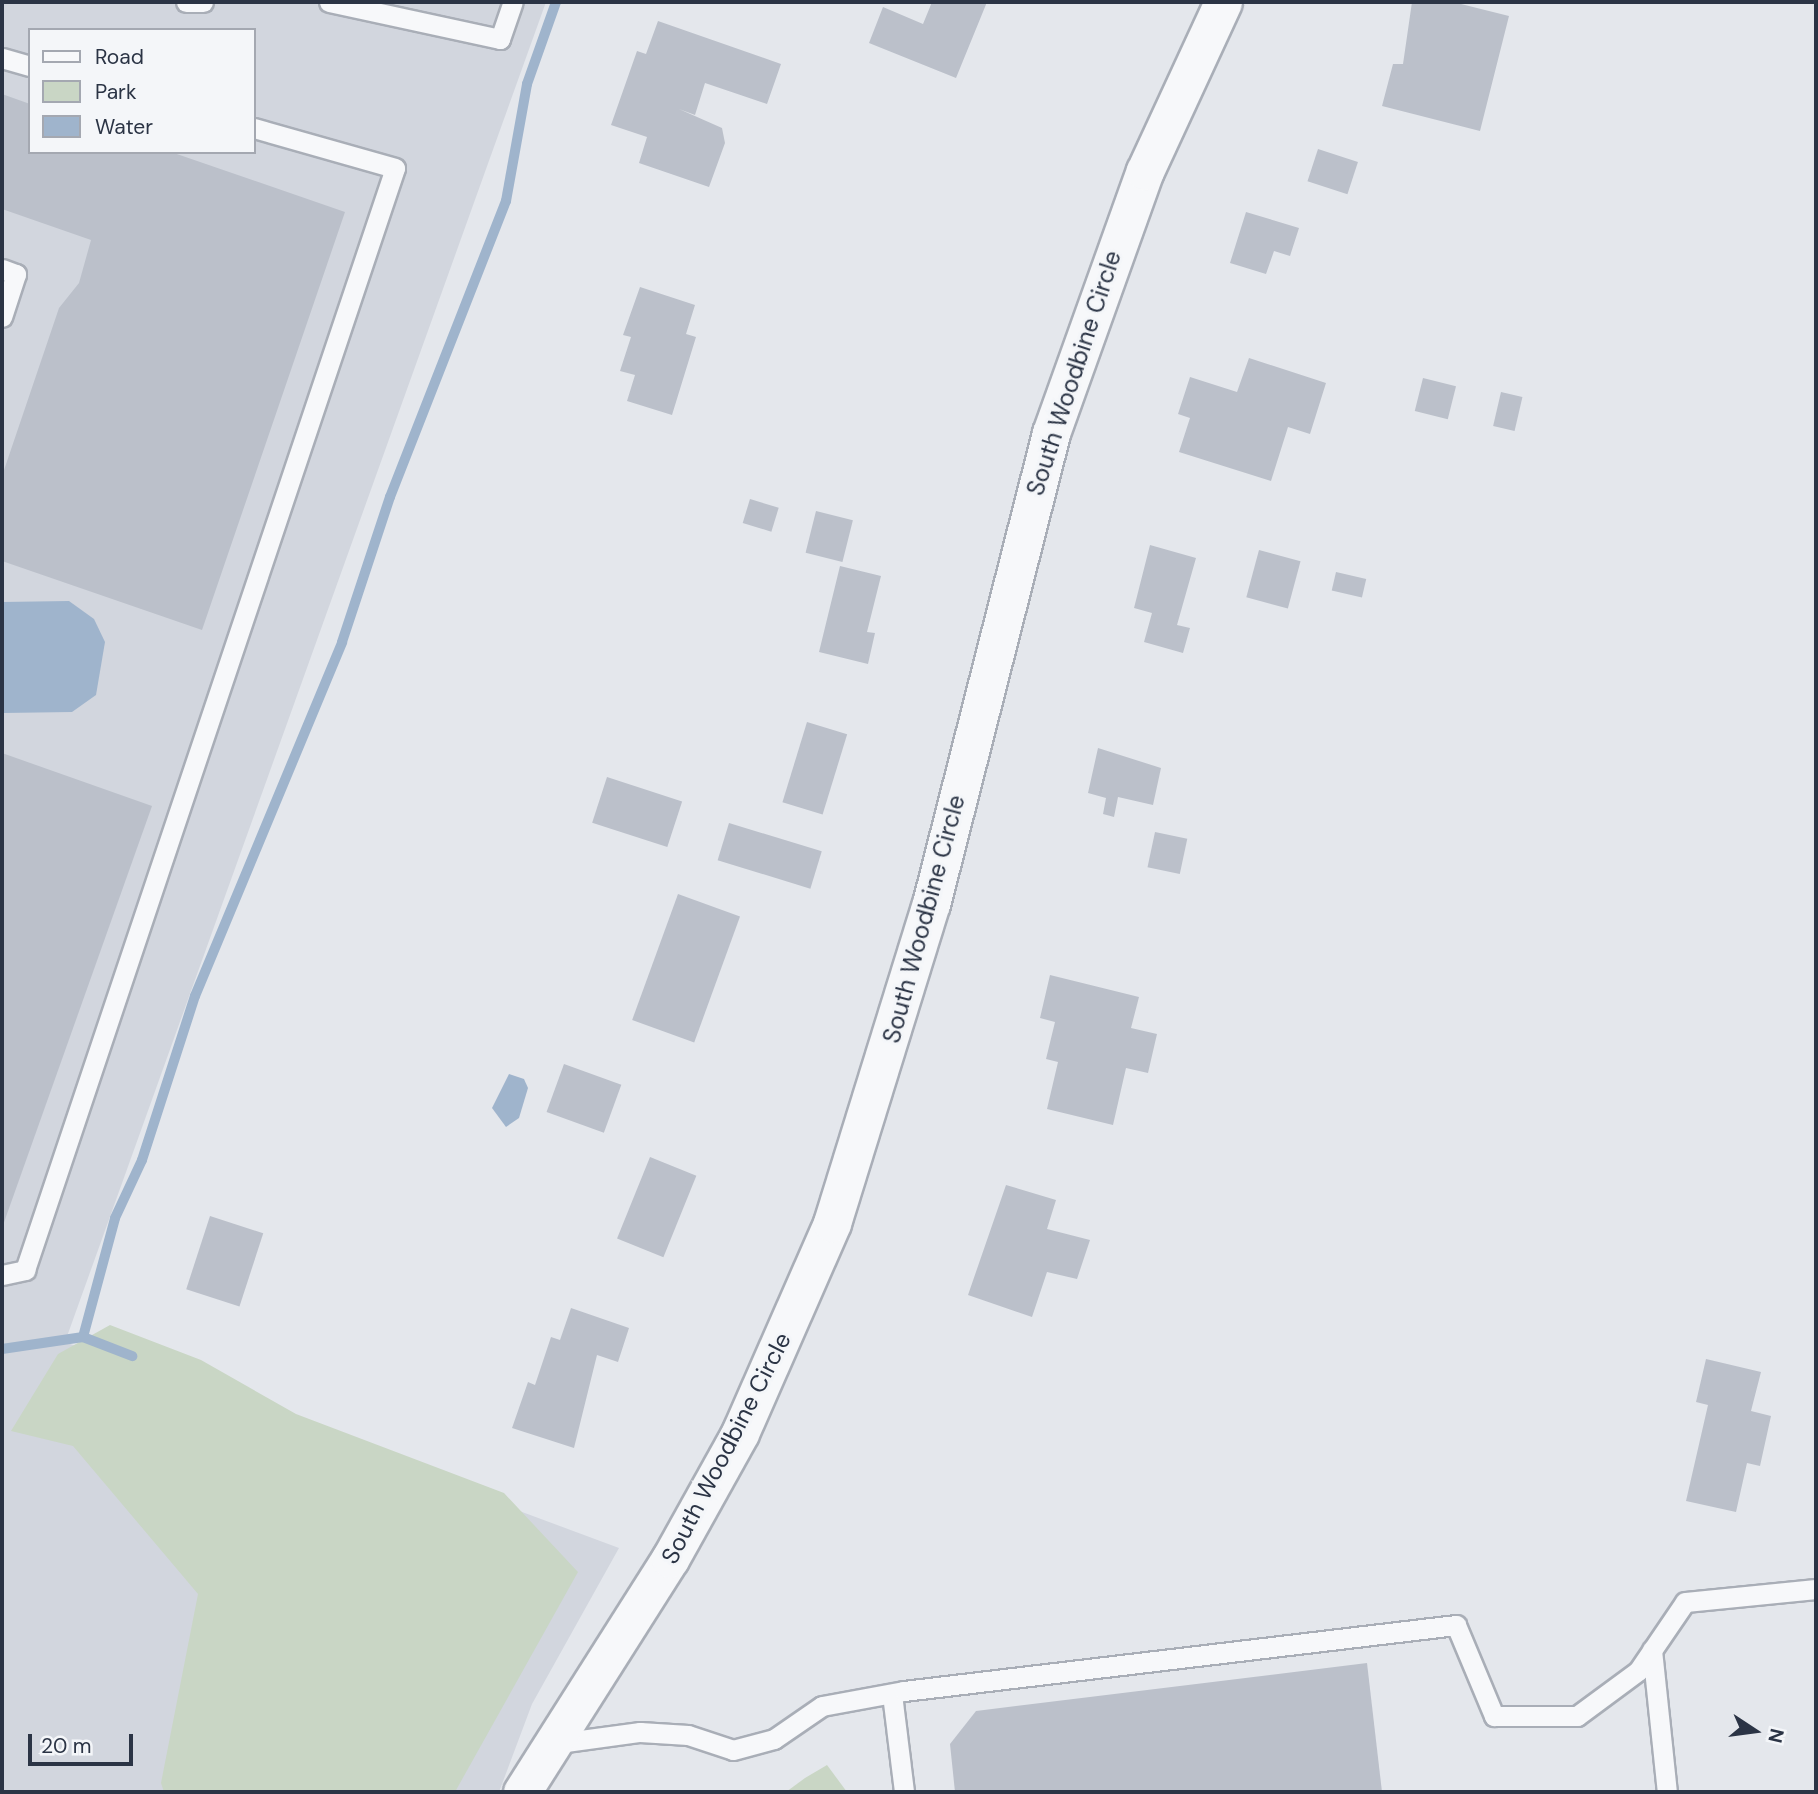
<!DOCTYPE html>
<html>
<head>
<meta charset="utf-8">
<style>
  body { margin:0 }
  #map { position:relative; width:1818px; height:1794px; overflow:hidden; background:#e4e7ec; font-family:"DM Sans",sans-serif }
  div>[style] { position:absolute }
  .built>* { inset:0; background:#d2d6de }
  .green>* { inset:0; background:#c9d6c5 }
  .water>* { inset:0; background:#9fb4cc }
  .stream>* { height:10px; margin:-5px; padding:0 5px; transform-origin:5px; border-radius:5px; background:#9fb4cc }
  .building>* { inset:0; background:#bbc0ca; transform-origin:0 0 }
  .roads { filter:drop-shadow(2px 0 #a9aeb7) drop-shadow(-2px 0 #a9aeb7) drop-shadow(0 2px #a9aeb7) drop-shadow(0 -2px #a9aeb7) }
  .service>* { height:19px; margin:-9.5px; padding:0 9.5px; transform-origin:9.5px; border-radius:9.5px; background:#f7f8fa }
  .minor>* { height:37px; margin:-18.5px; padding:0 18.5px; transform-origin:18.5px; border-radius:18.5px; background:#f7f8fa }
  span { translate:-50% -50%; white-space:nowrap; text-align:center; line-height:1.15; -webkit-text-stroke:6px #f4f6f9; paint-order:stroke }
  .street-label { font-size:24px; color:#2b3445 }
  .frame { position:absolute; inset:0; border:4px solid #2b3445; pointer-events:none }
  .legend { position:absolute; left:28px; top:28px; width:228px; height:126px; box-sizing:border-box; background:#f4f6f9; border:2px solid #a4a8b1; margin:0; padding:9px 12px; list-style:none; font-size:21px; color:#2b3445 }
  .legend li { display:flex; align-items:center; gap:14px; height:35px }
  .legend b { width:35px; border:2px solid #a4a8b1 }
  .north { position:absolute; left:1720px; top:1696px; width:70px; height:70px; -webkit-text-stroke:5px #f4f6f9; paint-order:stroke; rotate:103deg; font-size:19px; font-weight:700; line-height:28px; text-align:center; color:#2b3445 }
  .north::after { content:''; display:block; margin:auto; width:24px; height:32px; background:#2b3445; clip-path:polygon(50% 0,100% 100%,50% 72%,0 100%) }
  .scale { position:absolute; left:28px; top:1734px; width:105px; height:32px; box-sizing:border-box; border:4px solid #2b3445; border-top:0; padding-left:9px; font-size:21px; line-height:24px; white-space:nowrap; color:#2b3445; -webkit-text-stroke:5px #f4f6f9; paint-order:stroke }
</style>
</head>
<body>
<div id="map">
  <div class="built">
    <div style="clip-path:polygon(evenodd,2px 2px,546px 2px,65px 1342px,619px 1548px,532px 1704px,499px 1792px,2px 1792px,2px 2px,30px 30px,254px 30px,254px 152px,30px 152px,30px 30px)"></div>
  </div>
  <div class="green">
    <div style="clip-path:polygon(110px 1325px,201px 1360px,296px 1414px,504px 1493px,578px 1572px,455px 1792px,164px 1792px,161px 1783px,198px 1594px,73px 1446px,11px 1431px,58px 1354px)"></div>
    <div style="clip-path:polygon(827px 1765px,847px 1792px,786px 1792px,805px 1778px)"></div>
  </div>
  <div class="water">
    <div style="clip-path:polygon(69px 601px,94px 619px,105px 642px,96px 695px,72px 712px,3px 713px,2px 602px)"></div>
    <div style="clip-path:polygon(509px 1074px,524px 1079px,528px 1088px,519px 1118px,506px 1127px,492px 1108px)"></div>
  </div>
  <div class="stream">
    <div style="left:83px;top:1337px;width:123px;rotate:-74.9deg"></div>
    <div style="left:115px;top:1218px;width:64px;rotate:-65deg"></div>
    <div style="left:142px;top:1160px;width:172px;rotate:-72.1deg"></div>
    <div style="left:195px;top:996px;width:383px;rotate:-67.4deg"></div>
    <div style="left:342px;top:642px;width:153px;rotate:-71.7deg"></div>
    <div style="left:390px;top:497px;width:318px;rotate:-68.6deg"></div>
    <div style="left:506px;top:201px;width:119px;rotate:-79.8deg"></div>
    <div style="left:527px;top:84px;width:87px;rotate:-70.5deg"></div>
    <div style="left:2px;top:1349px;width:82px;rotate:-8.4deg"></div>
    <div style="left:83px;top:1337px;width:53px;rotate:21.2deg"></div>
  </div>
  <div class="building">
    <div style="clip-path:polygon(932px 2px,987px 2px,956px 78px,869px 43px,883px 7px,923px 24px)"></div>
    <div style="clip-path:polygon(1412px 2px,1453px 2px,1509px 16px,1480px 131px,1382px 106px,1393px 64px,1403px 64px)"></div>
    <div style="clip-path:polygon(658px 21px,781px 64px,767px 104px,705px 83px,695px 115px,679px 109px,722px 128px,725px 143px,709px 187px,639px 163px,647px 137px,611px 125px,637px 51px,646px 54px)"></div>
    <div style="clip-path:polygon(2px 94px,30px 104px,30px 152px,171px 152px,345px 212px,202px 630px,2px 561px,2px 476px,59px 308px,79px 283px,91px 240px,2px 209px)"></div>
    <div style="left:1318px;top:149px;width:42px;height:34px;rotate:18deg"></div>
    <div style="clip-path:polygon(1246px 212px,1299px 228px,1290px 256px,1274px 251px,1266px 274px,1230px 263px)"></div>
    <div style="clip-path:polygon(640px 287px,695px 305px,686px 334px,696px 337px,672px 415px,627px 401px,635px 375px,620px 371px,631px 337px,623px 335px)"></div>
    <div style="clip-path:polygon(1249px 358px,1326px 383px,1310px 434px,1288px 427px,1271px 481px,1179px 452px,1190px 418px,1178px 414px,1190px 377px,1237px 392px)"></div>
    <div style="left:1423px;top:378px;width:34px;height:34px;rotate:14deg"></div>
    <div style="left:1501px;top:392px;width:22px;height:35px;rotate:13deg"></div>
    <div style="left:750px;top:499px;width:30px;height:25px;rotate:17deg"></div>
    <div style="left:816px;top:511px;width:38px;height:43px;rotate:14deg"></div>
    <div style="clip-path:polygon(1150px 545px,1196px 558px,1177px 625px,1190px 628px,1183px 653px,1144px 642px,1152px 613px,1134px 608px)"></div>
    <div style="left:1259px;top:550px;width:43px;height:49px;rotate:15deg"></div>
    <div style="clip-path:polygon(840px 566px,881px 576px,867px 632px,875px 633px,868px 664px,819px 652px)"></div>
    <div style="left:1336px;top:572px;width:31px;height:19px;rotate:13deg"></div>
    <div style="left:807px;top:722px;width:42px;height:84px;rotate:17deg"></div>
    <div style="clip-path:polygon(1098px 748px,1161px 768px,1153px 805px,1118px 797px,1114px 817px,1103px 814px,1106px 798px,1088px 793px)"></div>
    <div style="clip-path:polygon(2px 753px,152px 806px,2px 1228px)"></div>
    <div style="left:607px;top:777px;width:79px;height:48px;rotate:18deg"></div>
    <div style="left:729px;top:823px;width:97px;height:39px;rotate:17deg"></div>
    <div style="left:1155px;top:832px;width:33px;height:36px;rotate:12deg"></div>
    <div style="left:678px;top:894px;width:66px;height:134px;rotate:20deg"></div>
    <div style="clip-path:polygon(1050px 975px,1139px 997px,1131px 1028px,1157px 1034px,1148px 1073px,1126px 1068px,1113px 1125px,1047px 1109px,1058px 1062px,1046px 1059px,1055px 1022px,1040px 1018px)"></div>
    <div style="left:564px;top:1064px;width:61px;height:51px;rotate:20deg"></div>
    <div style="left:650px;top:1157px;width:50px;height:88px;rotate:22deg"></div>
    <div style="clip-path:polygon(1006px 1185px,1056px 1200px,1047px 1229px,1090px 1240px,1077px 1279px,1047px 1272px,1032px 1317px,968px 1295px)"></div>
    <div style="left:210px;top:1216px;width:56px;height:77px;rotate:18deg"></div>
    <div style="clip-path:polygon(571px 1308px,629px 1328px,618px 1362px,597px 1355px,574px 1448px,512px 1428px,528px 1382px,535px 1385px,551px 1337px,560px 1340px)"></div>
    <div style="clip-path:polygon(1706px 1359px,1761px 1372px,1751px 1411px,1771px 1416px,1760px 1466px,1747px 1463px,1736px 1512px,1686px 1501px,1708px 1405px,1696px 1402px)"></div>
    <div style="clip-path:polygon(1367px 1663px,1382px 1792px,955px 1792px,950px 1744px,976px 1711px)"></div>
  </div>
  <div class="roads">
    <div class="service">
      <div style="left:186px;top:2px;width:17px"></div>
      <div style="left:329px;top:2px;width:175px;rotate:12.2deg"></div>
      <div style="left:500px;top:39px;width:39px;rotate:-71deg"></div>
      <div style="left:2px;top:58px;width:29px;rotate:16deg"></div>
      <div style="left:2px;top:269px;width:15px;rotate:20deg"></div>
      <div style="left:16px;top:274px;width:45px;rotate:108deg"></div>
      <div style="left:2px;top:1275px;width:24px;rotate:-12deg"></div>
      <div style="left:25px;top:1270px;width:1162px;rotate:-71.44deg"></div>
      <div style="left:395px;top:168px;width:147px;rotate:-164.2deg"></div>
      <div style="left:1652px;top:1650px;width:143px;rotate:84deg"></div>
      <div style="left:892px;top:1694px;width:99px;rotate:83deg"></div>
      <div style="left:551px;top:1744px;width:90px;rotate:-7.7deg"></div>
      <div style="left:640px;top:1732px;width:48px;rotate:3.6deg"></div>
      <div style="left:688px;top:1735px;width:47px;rotate:18.4deg"></div>
      <div style="left:733px;top:1750px;width:42px;rotate:-15deg"></div>
      <div style="left:774px;top:1739px;width:58px;rotate:-34.5deg"></div>
      <div style="left:822px;top:1706px;width:83px;rotate:-10.4deg"></div>
      <div style="left:904px;top:1691px;width:556px;rotate:-6.82deg"></div>
      <div style="left:1456px;top:1625px;width:99px;rotate:67.3deg"></div>
      <div style="left:1494px;top:1716px;width:83px"></div>
      <div style="left:1577px;top:1716px;width:76px;rotate:-36.4deg"></div>
      <div style="left:1638px;top:1671px;width:83px;rotate:-55.7deg"></div>
      <div style="left:1685px;top:1602px;width:132px;rotate:-5.7deg"></div>
    </div>
    <div class="minor">
      <div style="left:522px;top:1792px;width:276px;rotate:-57.6deg"></div>
      <div style="left:670px;top:1559px;width:144px;rotate:-60.9deg"></div>
      <div style="left:740px;top:1433px;width:229px;rotate:-66.3deg"></div>
      <div style="left:832px;top:1223px;width:334px;rotate:-72.8deg"></div>
      <div style="left:931px;top:904px;width:486px;rotate:-75.7deg"></div>
      <div style="left:1051px;top:433px;width:278px;rotate:-70.3deg"></div>
      <div style="left:1145px;top:171px;width:186px;rotate:-65.2deg"></div>
    </div>
  </div>
  <div class="street-label">
    <span style="left:1074px;top:373px;rotate:-72deg">South Woodbine Circle</span>
    <span style="left:924px;top:919px;rotate:-75deg">South Woodbine Circle</span>
    <span style="left:726px;top:1448px;rotate:-63deg">South Woodbine Circle</span>
  </div>
  <div class="frame"></div>
  <ul class="legend">
  <li><b style="height:9px;background:#f7f8fa"></b>Road</li>
  <li><b style="height:19px;background:#c9d6c5"></b>Park</li>
  <li><b style="height:19px;background:#9fb4cc"></b>Water</li>
  </ul>
  <div class="north">N</div>
  <div class="scale">20 m</div>
</div>
</body>
</html>
